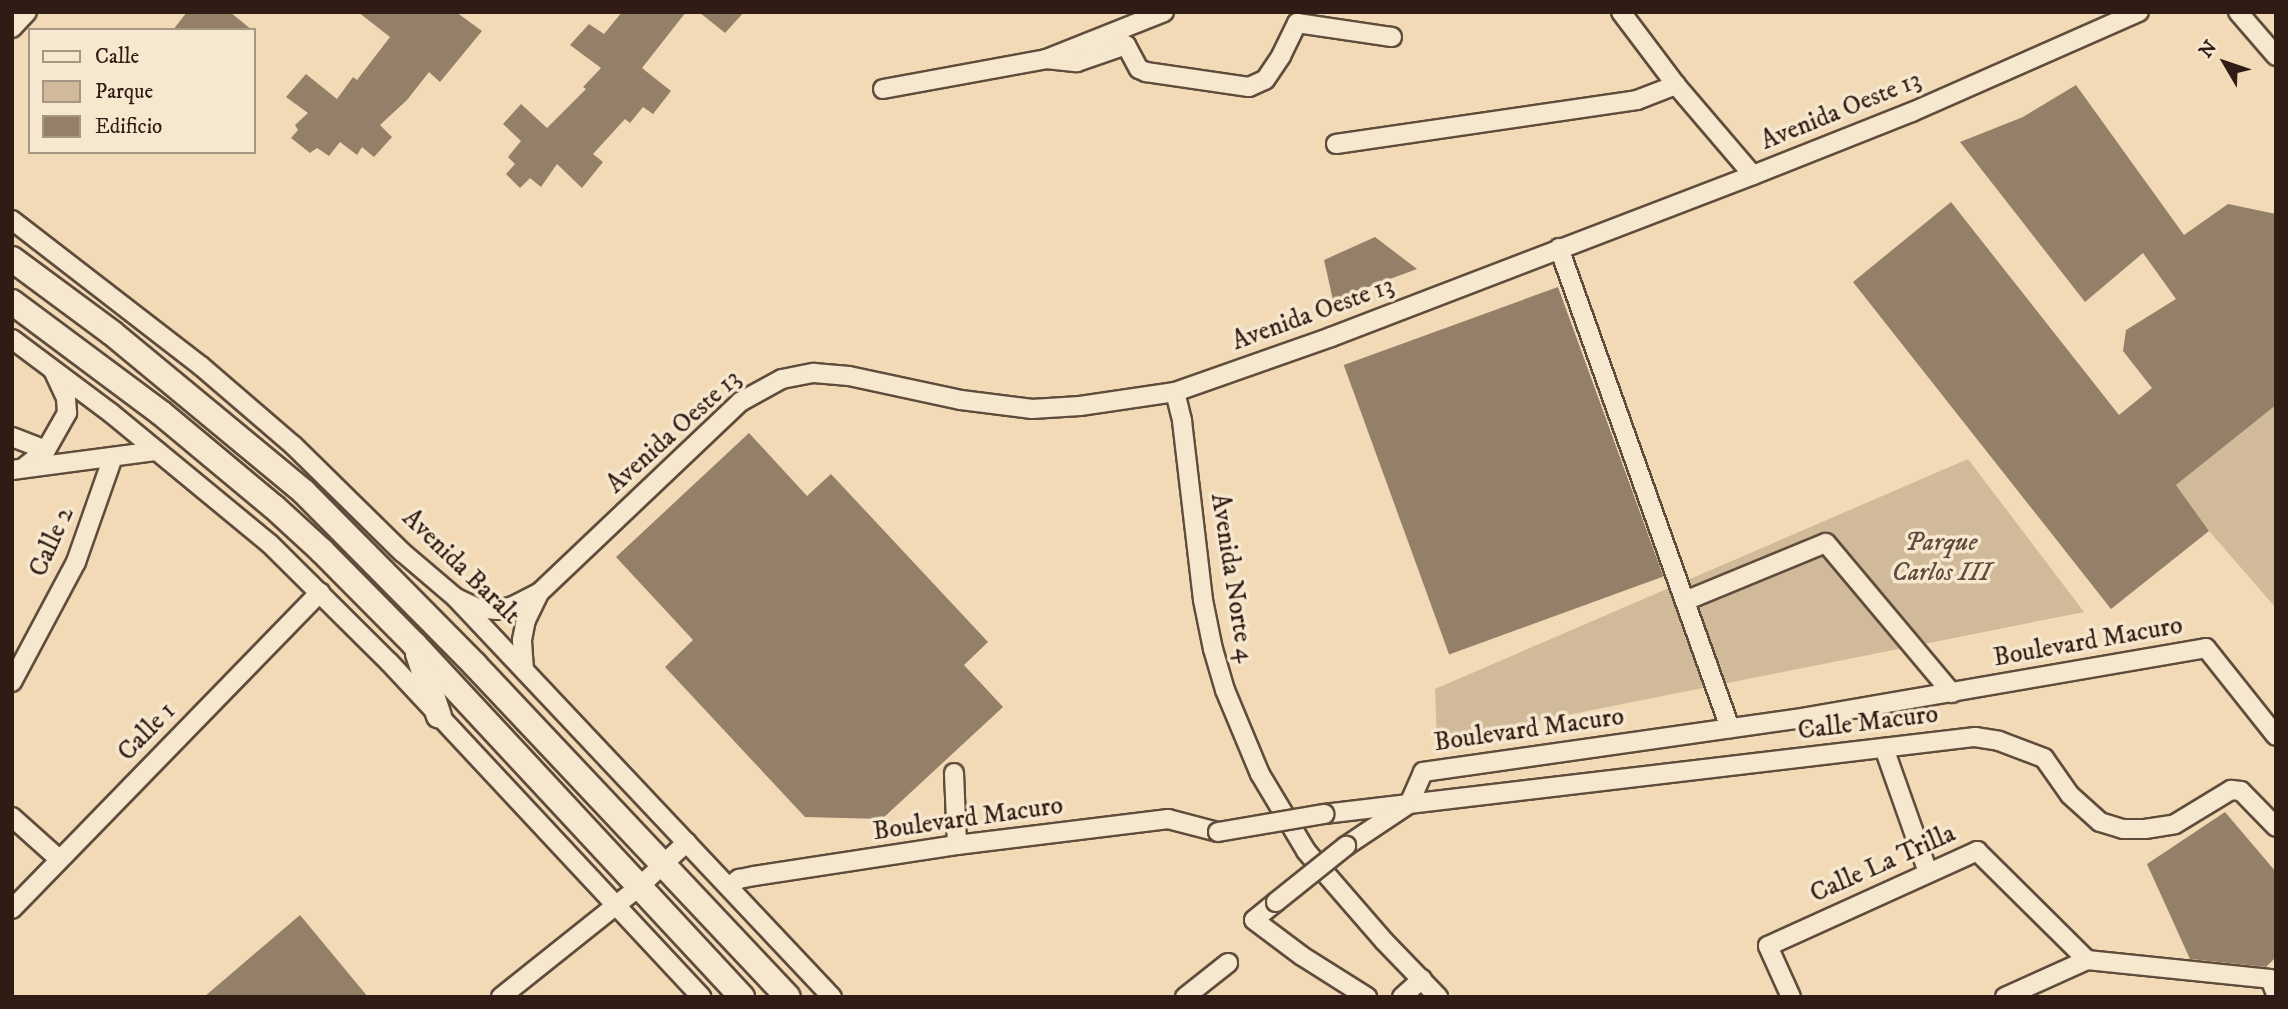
<!DOCTYPE html>
<html>
<head>
<meta charset="utf-8">
<style>
  body { margin:0 }
  #map { position:relative; width:2288px; height:1009px; overflow:hidden; background:#f1dab5; font-family:"IM FELL DW Pica",serif }
  div>[style] { position:absolute }
  .green>* { inset:0; background:#d0ba9a }
  .building>* { inset:0; background:#947f68; transform-origin:0 0 }
  .roads { filter:drop-shadow(2px 0 #604c3c) drop-shadow(-2px 0 #604c3c) drop-shadow(0 2px #604c3c) drop-shadow(0 -2px #604c3c) }
  .street>* { height:18px; margin:-9px; padding:0 9px; transform-origin:9px; border-radius:9px; background:#f6e7cf }
  .secondary>* { height:24px; margin:-12px; padding:0 12px; transform-origin:12px; border-radius:12px; background:#f6e7cf }
  .bridges { filter:drop-shadow(2px 0 #604c3c) drop-shadow(-2px 0 #604c3c) drop-shadow(0 2px #604c3c) drop-shadow(0 -2px #604c3c) }
  .street-bridge>* { height:18px; margin:-9px; padding:0 9px; transform-origin:9px; border-radius:9px; background:#f6e7cf }
  span { translate:-50% -50%; white-space:nowrap; text-align:center; line-height:1.15; -webkit-text-stroke:7px #f6e7cf; paint-order:stroke }
  .street-label { font-size:26px; color:#301c14 }
  .park-label { font-size:26px; color:#604b3c; font-style:italic }
  .frame { position:absolute; inset:0; border:14px solid #301c14; pointer-events:none }
  .legend { position:absolute; left:28px; top:28px; width:228px; height:126px; box-sizing:border-box; background:#f6e7cf; border:2px solid #a79684; margin:0; padding:9px 12px; list-style:none; font-size:21px; color:#301c14 }
  .legend li { display:flex; align-items:center; gap:14px; height:35px }
  .legend b { width:35px; border:2px solid #a79684 }
  .north { position:absolute; left:2190px; top:28px; width:70px; height:70px; -webkit-text-stroke:5px #f6e7cf; paint-order:stroke; rotate:309deg; font-size:19px; font-weight:700; line-height:28px; text-align:center; color:#301c14 }
  .north::after { content:''; display:block; margin:auto; width:24px; height:32px; background:#301c14; clip-path:polygon(50% 0,100% 100%,50% 72%,0 100%) }
</style>
</head>
<body>
<div id="map">
  <div class="green">
    <div style="clip-path:polygon(2276px 405px,2276px 608px,2209px 531px,2176px 485px)"></div>
    <div style="clip-path:polygon(1968px 459px,2084px 612px,1437px 741px,1435px 689px)"></div>
  </div>
  <div class="building">
    <div style="clip-path:polygon(187px 12px,230px 12px,252px 30px,173px 30px)"></div>
    <div style="clip-path:polygon(358px 12px,456px 12px,482px 31px,440px 82px,429px 72px,407px 100px,380px 125px,392px 137px,374px 157px,362px 147px,357px 155px,340px 142px,329px 156px,317px 148px,310px 153px,291px 138px,298px 130px,295px 125px,308px 113px,286px 97px,306px 74px,337px 99px,353px 77px,357px 80px,390px 37px)"></div>
    <div style="clip-path:polygon(622px 12px,686px 12px,642px 68px,671px 91px,653px 114px,643px 107px,630px 123px,625px 119px,593px 154px,603px 162px,582px 188px,557px 164px,541px 187px,530px 178px,520px 188px,506px 174px,515px 164px,508px 157px,521px 141px,503px 124px,521px 104px,547px 128px,586px 89px,583px 87px,601px 68px,570px 45px,589px 24px,604px 34px)"></div>
    <div style="clip-path:polygon(699px 12px,744px 12px,725px 33px)"></div>
    <div style="clip-path:polygon(2076px 85px,2184px 235px,2228px 204px,2276px 214px,2276px 405px,2176px 485px,2209px 531px,2111px 609px,1853px 282px,1951px 202px,2119px 415px,2152px 388px,2123px 351px,2126px 330px,2176px 299px,2143px 253px,2085px 302px,1960px 142px,2023px 117px)"></div>
    <div style="clip-path:polygon(1375px 237px,1417px 269px,1333px 300px,1324px 260px)"></div>
    <div style="left:1558px;top:287px;width:308px;height:228px;rotate:70deg"></div>
    <div style="clip-path:polygon(749px 433px,807px 496px,831px 474px,988px 642px,964px 665px,1003px 707px,882px 819px,805px 817px,665px 667px,693px 640px,616px 557px)"></div>
    <div style="clip-path:polygon(2225px 812px,2276px 872px,2276px 957px,2266px 967px,2190px 959px,2147px 864px)"></div>
    <div style="clip-path:polygon(300px 915px,368px 997px,204px 997px)"></div>
  </div>
  <div class="roads">
    <div class="street">
      <div style="left:1621px;top:12px;width:91px;rotate:53deg"></div>
      <div style="left:1676px;top:85px;width:118px;rotate:49.5deg"></div>
      <div style="left:2238px;top:12px;width:58px;rotate:49.2deg"></div>
      <div style="left:12px;top:28px;width:22px;rotate:-47deg"></div>
      <div style="left:1046px;top:59px;width:31px;rotate:6deg"></div>
      <div style="left:1077px;top:62px;width:52px;rotate:-19.1deg"></div>
      <div style="left:1126px;top:45px;width:27px;rotate:62deg"></div>
      <div style="left:1139px;top:69px;width:8px;rotate:23deg"></div>
      <div style="left:1146px;top:72px;width:104px;rotate:8.3deg"></div>
      <div style="left:1249px;top:87px;width:17px;rotate:-24deg"></div>
      <div style="left:1265px;top:80px;width:29px;rotate:-56deg"></div>
      <div style="left:1281px;top:56px;width:37px;rotate:-64deg"></div>
      <div style="left:1297px;top:23px;width:96px;rotate:8.4deg"></div>
      <div style="left:883px;top:89px;width:166px;rotate:-10.4deg"></div>
      <div style="left:1046px;top:59px;width:127px;rotate:-21.7deg"></div>
      <div style="left:1336px;top:144px;width:304px;rotate:-8.3deg"></div>
      <div style="left:1637px;top:100px;width:42px;rotate:-21deg"></div>
      <div style="left:12px;top:220px;width:239px;rotate:37.7deg"></div>
      <div style="left:201px;top:366px;width:121px;rotate:40.7deg"></div>
      <div style="left:293px;top:445px;width:153px;rotate:44.5deg"></div>
      <div style="left:402px;top:552px;width:71px;rotate:40.4deg"></div>
      <div style="left:456px;top:598px;width:548px;rotate:46.7deg"></div>
      <div style="left:1559px;top:248px;width:510px;rotate:70.39deg"></div>
      <div style="left:12px;top:339px;width:124px;rotate:36.8deg"></div>
      <div style="left:111px;top:413px;width:206px;rotate:39.5deg"></div>
      <div style="left:270px;top:544px;width:168px;rotate:44.8deg"></div>
      <div style="left:389px;top:662px;width:458px;rotate:47deg"></div>
      <div style="left:1175px;top:392px;width:30px;rotate:76deg"></div>
      <div style="left:1182px;top:421px;width:180px;rotate:83.3deg"></div>
      <div style="left:1203px;top:600px;width:50px;rotate:78.5deg"></div>
      <div style="left:1213px;top:649px;width:43px;rotate:73.7deg"></div>
      <div style="left:1225px;top:690px;width:91px;rotate:67.4deg"></div>
      <div style="left:1260px;top:774px;width:90px;rotate:59.1deg"></div>
      <div style="left:1306px;top:851px;width:119px;rotate:49.1deg"></div>
      <div style="left:1384px;top:941px;width:78px;rotate:46deg"></div>
      <div style="left:12px;top:437px;width:36px;rotate:21deg"></div>
      <div style="left:23px;top:468px;width:29px;rotate:-38deg"></div>
      <div style="left:46px;top:450px;width:43px;rotate:-60.4deg"></div>
      <div style="left:67px;top:413px;width:15px;rotate:-94deg"></div>
      <div style="left:66px;top:398px;width:29px;rotate:-115deg"></div>
      <div style="left:12px;top:470px;width:146px;rotate:-7.5deg"></div>
      <div style="left:456px;top:598px;width:23px;rotate:25deg"></div>
      <div style="left:477px;top:608px;width:20px;rotate:6deg"></div>
      <div style="left:497px;top:610px;width:16px;rotate:-14deg"></div>
      <div style="left:513px;top:606px;width:29px;rotate:-27deg"></div>
      <div style="left:539px;top:593px;width:277px;rotate:-43.5deg"></div>
      <div style="left:740px;top:402px;width:48px;rotate:-28.7deg"></div>
      <div style="left:782px;top:379px;width:33px;rotate:-11deg"></div>
      <div style="left:814px;top:373px;width:35px;rotate:5deg"></div>
      <div style="left:849px;top:376px;width:115px;rotate:12.1deg"></div>
      <div style="left:961px;top:400px;width:72px;rotate:7.2deg"></div>
      <div style="left:1032px;top:409px;width:48px;rotate:-3.6deg"></div>
      <div style="left:1080px;top:406px;width:96px;rotate:-8.4deg"></div>
      <div style="left:1175px;top:392px;width:165px;rotate:-19.4deg"></div>
      <div style="left:1331px;top:337px;width:452px;rotate:-21deg"></div>
      <div style="left:1753px;top:175px;width:171px;rotate:-21.6deg"></div>
      <div style="left:1912px;top:112px;width:248px;rotate:-23.8deg"></div>
      <div style="left:1685px;top:601px;width:152px;rotate:-22.4deg"></div>
      <div style="left:1826px;top:543px;width:196px;rotate:50deg"></div>
      <div style="left:524px;top:670px;width:30px;rotate:-94deg"></div>
      <div style="left:522px;top:640px;width:20px;rotate:-79deg"></div>
      <div style="left:526px;top:620px;width:30px;rotate:-64deg"></div>
      <div style="left:12px;top:682px;width:136px;rotate:-61.9deg"></div>
      <div style="left:76px;top:562px;width:111px;rotate:-70.6deg"></div>
      <div style="left:1884px;top:748px;width:132px;rotate:70.5deg"></div>
      <div style="left:954px;top:773px;width:72px;rotate:87.6deg"></div>
      <div style="left:1409px;top:804px;width:35px;rotate:-66deg"></div>
      <div style="left:1423px;top:772px;width:376px;rotate:-8.1deg"></div>
      <div style="left:1795px;top:719px;width:417px;rotate:-9.8deg"></div>
      <div style="left:2206px;top:648px;width:112px;rotate:51.5deg"></div>
      <div style="left:1324px;top:814px;width:656px;rotate:-6.75deg"></div>
      <div style="left:1975px;top:737px;width:24px;rotate:9deg"></div>
      <div style="left:1999px;top:741px;width:48px;rotate:20.7deg"></div>
      <div style="left:2044px;top:758px;width:45px;rotate:54.9deg"></div>
      <div style="left:2070px;top:795px;width:40px;rotate:42deg"></div>
      <div style="left:2100px;top:822px;width:24px;rotate:17deg"></div>
      <div style="left:2123px;top:829px;width:22px"></div>
      <div style="left:2145px;top:829px;width:30px;rotate:-9deg"></div>
      <div style="left:2175px;top:824px;width:66px;rotate:-31.3deg"></div>
      <div style="left:2231px;top:790px;width:10px;rotate:6deg"></div>
      <div style="left:2241px;top:791px;width:50px;rotate:45.8deg"></div>
      <div style="left:12px;top:817px;width:63px;rotate:41.8deg"></div>
      <div style="left:1346px;top:846px;width:72px;rotate:-33.7deg"></div>
      <div style="left:729px;top:887px;width:13px;rotate:-39deg"></div>
      <div style="left:739px;top:879px;width:15px;rotate:-11deg"></div>
      <div style="left:754px;top:876px;width:205px;rotate:-8.7deg"></div>
      <div style="left:957px;top:845px;width:213px;rotate:-7deg"></div>
      <div style="left:1168px;top:819px;width:52px;rotate:14.6deg"></div>
      <div style="left:1276px;top:902px;width:28px;rotate:141deg"></div>
      <div style="left:1254px;top:920px;width:60px;rotate:36.9deg"></div>
      <div style="left:1302px;top:956px;width:77px;rotate:32.2deg"></div>
      <div style="left:12px;top:909px;width:442px;rotate:-45.8deg"></div>
      <div style="left:501px;top:997px;width:178px;rotate:-38.6deg"></div>
      <div style="left:640px;top:886px;width:64px;rotate:-43.1deg"></div>
      <div style="left:1185px;top:997px;width:55px;rotate:-38.3deg"></div>
      <div style="left:1402px;top:997px;width:27px;rotate:-42deg"></div>
      <div style="left:1791px;top:997px;width:56px;rotate:-114.3deg"></div>
      <div style="left:1768px;top:946px;width:230px;rotate:-24.4deg"></div>
      <div style="left:1977px;top:851px;width:155px;rotate:44.7deg"></div>
      <div style="left:2087px;top:960px;width:184px;rotate:5.9deg"></div>
      <div style="left:2270px;top:979px;width:16px;rotate:68deg"></div>
      <div style="left:2005px;top:997px;width:90px;rotate:-24.3deg"></div>
    </div>
    <div class="secondary">
      <div style="left:12px;top:259px;width:124px;rotate:36.5deg"></div>
      <div style="left:112px;top:333px;width:249px;rotate:39.6deg"></div>
      <div style="left:304px;top:492px;width:243px;rotate:45.3deg"></div>
      <div style="left:475px;top:665px;width:456px;rotate:46.7deg"></div>
      <div style="left:12px;top:302px;width:186px;rotate:36.7deg"></div>
      <div style="left:161px;top:413px;width:147px;rotate:39.8deg"></div>
      <div style="left:274px;top:507px;width:65px;rotate:42.5deg"></div>
      <div style="left:322px;top:551px;width:131px;rotate:45.3deg"></div>
      <div style="left:414px;top:644px;width:482px;rotate:47.1deg"></div>
      <div style="left:418px;top:654px;width:65px;rotate:71.3deg"></div>
    </div>
  </div>
  <div class="bridges">
    <div class="street-bridge">
      <div style="left:1218px;top:832px;width:108px;rotate:-9.6deg"></div>
      <div style="left:1276px;top:902px;width:90px;rotate:-38.7deg"></div>
    </div>
  </div>
  <div class="street-label">
    <span style="left:1841px;top:111px;rotate:-22deg">Avenida Oeste 13</span>
    <span style="left:1313px;top:314px;rotate:-20deg">Avenida Oeste 13</span>
    <span style="left:674px;top:432px;rotate:-42deg">Avenida Oeste 13</span>
    <span style="left:52px;top:542px;rotate:-66deg">Calle 2</span>
    <span style="left:461px;top:567px;rotate:44deg">Avenida Baralt</span>
    <span style="left:1232px;top:578px;rotate:81deg">Avenida Norte 4</span>
    <span style="left:2088px;top:642px;rotate:-10deg">Boulevard Macuro</span>
    <span style="left:1868px;top:723px;rotate:-7deg">Calle Macuro</span>
    <span style="left:1529px;top:730px;rotate:-8deg">Boulevard Macuro</span>
    <span style="left:147px;top:732px;rotate:-46deg">Calle 1</span>
    <span style="left:968px;top:819px;rotate:-8deg">Boulevard Macuro</span>
    <span style="left:1883px;top:864px;rotate:-24deg">Calle La Trilla</span>
  </div>
  <div class="park-label">
    <span style="left:1941px;top:558px">Parque<br>Carlos III</span>
  </div>
  <div class="frame"></div>
  <ul class="legend">
  <li><b style="height:9px;background:#f6e7cf"></b>Calle</li>
  <li><b style="height:19px;background:#d0ba9a"></b>Parque</li>
  <li><b style="height:19px;background:#947f68"></b>Edificio</li>
  </ul>
  <div class="north">N</div>
</div>
</body>
</html>
